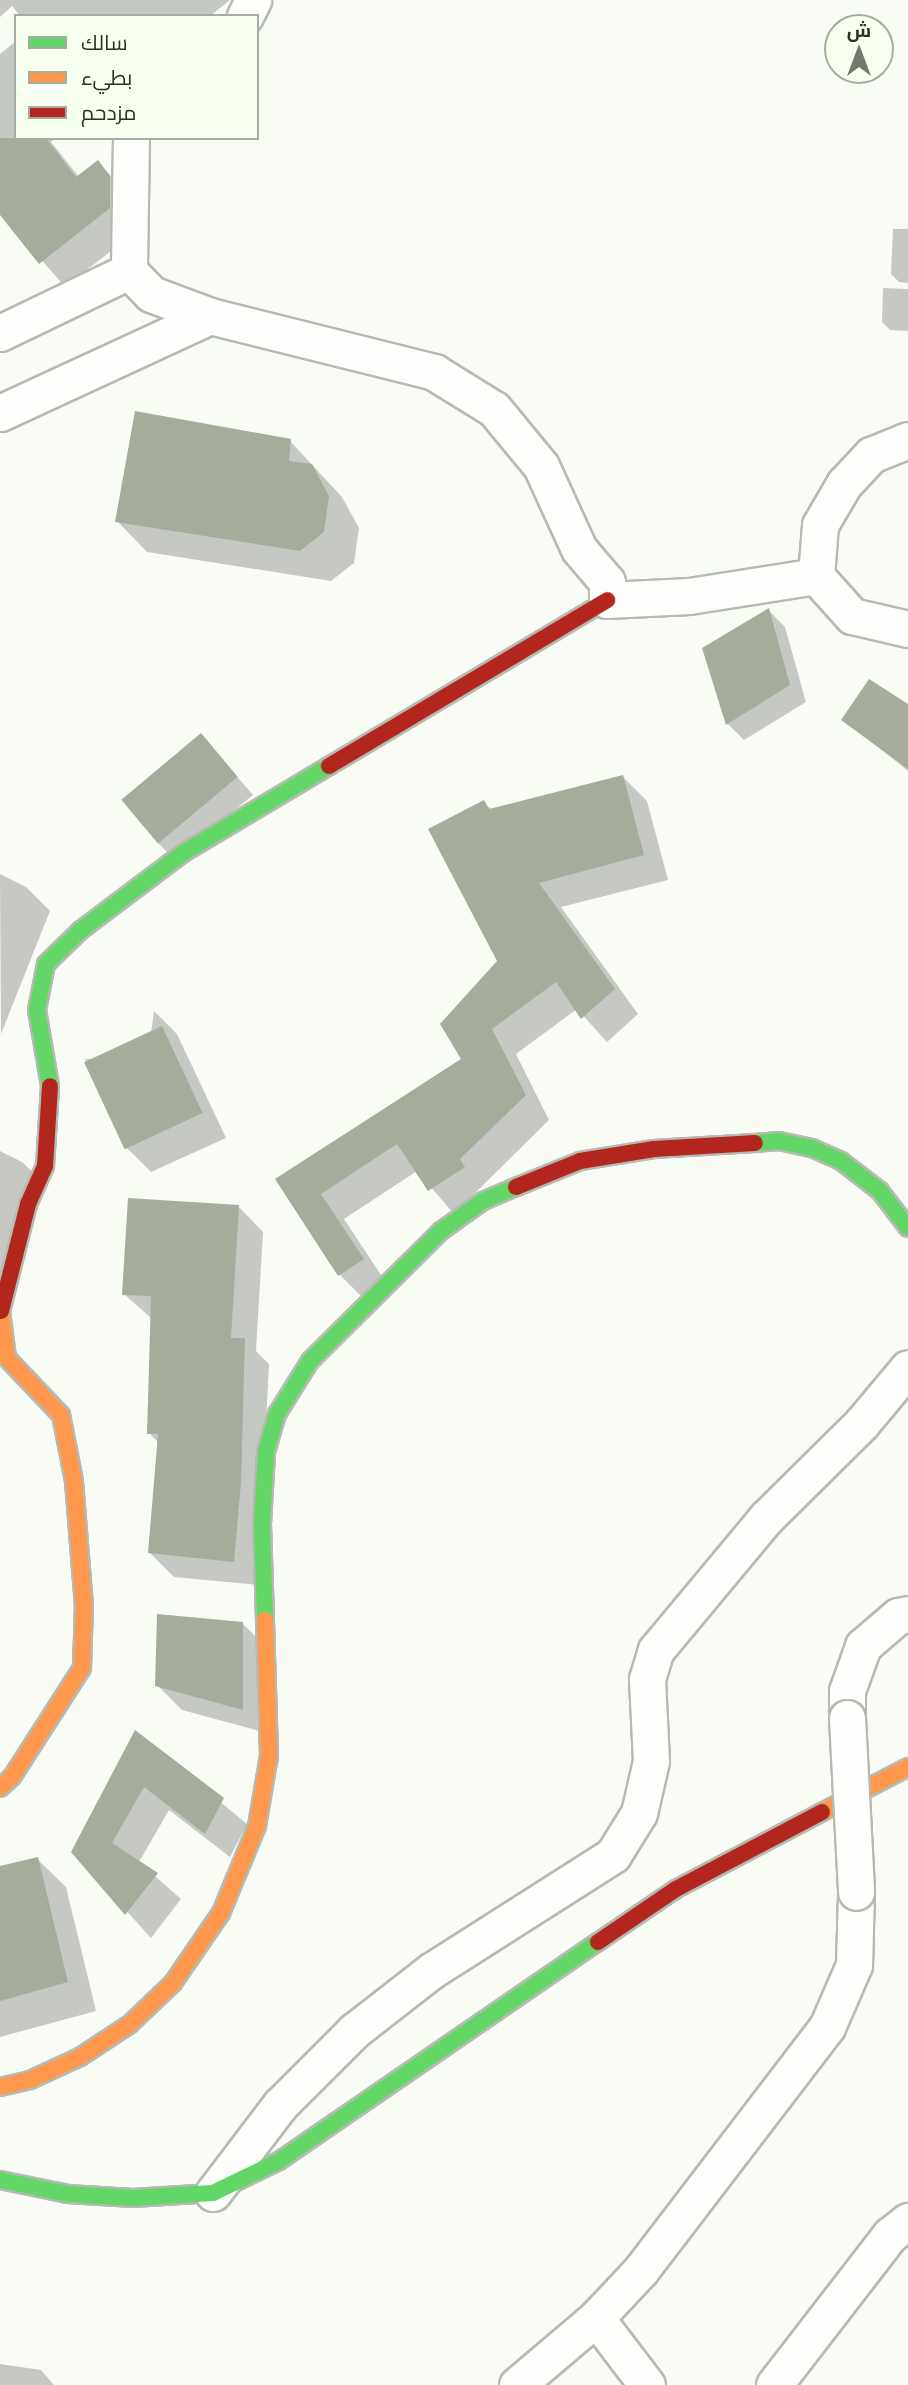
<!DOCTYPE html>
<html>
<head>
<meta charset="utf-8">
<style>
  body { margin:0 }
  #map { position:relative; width:908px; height:2385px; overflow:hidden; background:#f8fcf4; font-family:"Asap Condensed",Cairo,sans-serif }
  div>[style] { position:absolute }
  .shadow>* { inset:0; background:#0003 }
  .building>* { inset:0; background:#a4ad9b; transform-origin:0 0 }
  .roads { filter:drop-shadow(2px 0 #b6bbb2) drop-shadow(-2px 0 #b6bbb2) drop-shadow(0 2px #b6bbb2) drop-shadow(0 -2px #b6bbb2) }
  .street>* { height:35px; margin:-17.5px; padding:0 17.5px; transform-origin:17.5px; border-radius:17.5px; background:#fefffd }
  .fast>* { height:16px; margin:-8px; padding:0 8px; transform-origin:8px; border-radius:8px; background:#63d668 }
  .slow>* { height:16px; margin:-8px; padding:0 8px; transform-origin:8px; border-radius:8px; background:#ff974d }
  .jam>* { height:16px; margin:-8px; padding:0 8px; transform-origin:8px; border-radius:8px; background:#b3261e }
  .bridges { filter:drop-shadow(2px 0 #b6bbb2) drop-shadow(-2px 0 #b6bbb2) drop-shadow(0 2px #b6bbb2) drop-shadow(0 -2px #b6bbb2) }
  .street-bridge>* { height:35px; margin:-17.5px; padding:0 17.5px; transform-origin:17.5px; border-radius:17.5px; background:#fefffd }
  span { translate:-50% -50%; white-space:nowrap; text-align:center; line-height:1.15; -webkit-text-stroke:6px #f7fff1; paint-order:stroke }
  .legend { position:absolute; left:14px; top:14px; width:245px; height:126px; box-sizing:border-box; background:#f7fff1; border:2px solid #a5ad9f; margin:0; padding:9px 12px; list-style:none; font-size:21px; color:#2b3225 }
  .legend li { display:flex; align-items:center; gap:14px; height:35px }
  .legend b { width:35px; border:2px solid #a5ad9f }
  .north { position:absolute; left:824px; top:14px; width:70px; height:70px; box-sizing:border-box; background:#f7fff1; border:2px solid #a5ad9f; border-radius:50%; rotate:0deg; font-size:19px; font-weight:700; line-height:28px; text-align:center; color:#2b3225 }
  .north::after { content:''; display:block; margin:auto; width:24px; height:32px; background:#73796d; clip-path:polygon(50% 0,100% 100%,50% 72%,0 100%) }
</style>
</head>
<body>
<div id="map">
  <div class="shadow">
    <div style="clip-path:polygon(0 0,230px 0,210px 16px,20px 16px,12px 6px,0 17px)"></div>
    <div style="clip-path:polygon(16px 41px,16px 138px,56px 138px,51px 142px,79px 177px,97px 162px,122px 187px,134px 233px,65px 287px,0 212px,0 54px)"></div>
    <div style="clip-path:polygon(893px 229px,908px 229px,908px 283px,899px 282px,891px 274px)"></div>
    <div style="clip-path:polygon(883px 288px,908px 289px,908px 331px,890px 330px,882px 322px)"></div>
    <div style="clip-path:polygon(290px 441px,342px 497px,359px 528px,354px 563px,331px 581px,147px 552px,117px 521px)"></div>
    <div style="clip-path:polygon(768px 610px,785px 627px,806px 702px,744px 740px,728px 724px)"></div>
    <div style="clip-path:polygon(908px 706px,908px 771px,844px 720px)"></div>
    <div style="clip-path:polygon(201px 735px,253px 795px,174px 859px,157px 842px)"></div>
    <div style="clip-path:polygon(623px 777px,647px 801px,668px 880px,561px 907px,638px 1014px,607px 1042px,577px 1009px,516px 1054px,549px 1120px,454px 1214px,417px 1171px,344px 1219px,387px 1284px,364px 1299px,340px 1275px,277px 1180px,463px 1059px,499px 961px,483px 802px,492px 810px)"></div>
    <div style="clip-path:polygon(0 874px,26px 887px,50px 911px,1px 1034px)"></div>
    <div style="clip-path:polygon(154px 1011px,177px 1034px,226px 1138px,151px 1172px,127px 1148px,85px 1059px,114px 1058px,151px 1033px)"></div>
    <div style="clip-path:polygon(0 1151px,22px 1162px,43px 1182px,0 1328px)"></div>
    <div style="clip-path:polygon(239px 1207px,263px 1232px,256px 1351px,269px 1364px,258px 1585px,174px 1577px,150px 1553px,159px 1443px,149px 1433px,152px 1319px,124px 1294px)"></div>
    <div style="clip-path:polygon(242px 1623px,267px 1648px,267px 1733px,182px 1710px,157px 1685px)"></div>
    <div style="clip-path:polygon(136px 1732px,247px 1824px,230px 1857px,169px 1810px,139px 1862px,181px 1899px,151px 1938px,73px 1852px)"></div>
    <div style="clip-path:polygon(37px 1859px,66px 1887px,96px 2011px,0 2037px,0 1868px)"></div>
    <div style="clip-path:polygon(0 2364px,41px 2370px,54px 2385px,0 2385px)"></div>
  </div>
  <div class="building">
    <div style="clip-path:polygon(0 138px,46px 138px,76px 177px,98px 160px,110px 176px,110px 208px,39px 264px,0 215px)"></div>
    <div style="clip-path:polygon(135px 411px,291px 439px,289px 461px,312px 464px,329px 496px,324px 532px,300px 551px,115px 522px)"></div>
    <div style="clip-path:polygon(769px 608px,790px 685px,726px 725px,702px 648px)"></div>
    <div style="clip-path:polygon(869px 679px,908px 704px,908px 769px,841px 720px)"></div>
    <div style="left:201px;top:733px;width:57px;height:104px;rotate:50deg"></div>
    <div style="clip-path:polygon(623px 775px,644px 855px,539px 883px,615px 989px,581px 1019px,556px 982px,492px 1029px,526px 1095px,460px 1159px,465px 1167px,428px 1191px,397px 1144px,321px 1194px,364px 1259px,338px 1276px,275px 1179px,461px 1059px,440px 1024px,497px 961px,428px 829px,484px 800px,489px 809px)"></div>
    <div style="left:162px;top:1026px;width:96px;height:86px;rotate:65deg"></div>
    <div style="clip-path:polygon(128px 1198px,239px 1205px,231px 1338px,245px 1338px,241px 1482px,234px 1562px,148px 1553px,158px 1434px,147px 1434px,151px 1296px,122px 1295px)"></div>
    <div style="clip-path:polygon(157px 1614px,243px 1622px,243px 1710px,155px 1686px)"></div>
    <div style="clip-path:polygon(135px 1730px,224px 1798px,205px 1834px,144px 1787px,112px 1843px,158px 1873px,125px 1915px,71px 1852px)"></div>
    <div style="clip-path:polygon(38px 1857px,68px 1982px,0 2001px,0 1866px)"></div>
  </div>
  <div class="roads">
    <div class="street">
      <div style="left:245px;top:16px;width:18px;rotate:-63deg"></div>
      <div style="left:131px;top:138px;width:133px;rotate:90.9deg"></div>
      <div style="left:129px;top:271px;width:32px;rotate:46deg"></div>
      <div style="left:151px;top:294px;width:63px;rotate:20.4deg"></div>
      <div style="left:210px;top:316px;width:231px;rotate:14deg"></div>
      <div style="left:434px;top:372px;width:70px;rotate:31.7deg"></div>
      <div style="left:494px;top:409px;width:74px;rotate:50.5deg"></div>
      <div style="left:541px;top:466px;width:91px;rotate:65.4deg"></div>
      <div style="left:579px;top:549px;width:43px;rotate:49.7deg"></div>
      <div style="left:607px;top:582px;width:18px;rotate:90deg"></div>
      <div style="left:607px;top:600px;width:82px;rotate:-2.8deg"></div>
      <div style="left:689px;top:596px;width:129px;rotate:-8.9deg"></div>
      <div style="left:816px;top:576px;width:54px;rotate:48deg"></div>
      <div style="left:852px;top:616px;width:57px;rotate:13.1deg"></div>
      <div style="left:0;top:333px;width:143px;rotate:-25.7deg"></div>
      <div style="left:0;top:413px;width:231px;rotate:-24.8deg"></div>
      <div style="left:816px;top:576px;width:51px;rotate:-85.5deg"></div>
      <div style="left:820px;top:525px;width:48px;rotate:-59.7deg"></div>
      <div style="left:844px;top:484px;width:40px;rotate:-47deg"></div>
      <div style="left:871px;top:455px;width:40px;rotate:-22deg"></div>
      <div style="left:847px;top:1718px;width:27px;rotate:-90deg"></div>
      <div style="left:847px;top:1691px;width:48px;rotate:-70.4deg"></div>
      <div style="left:863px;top:1646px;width:46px;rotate:-40.6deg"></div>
      <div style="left:898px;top:1616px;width:10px;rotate:-11deg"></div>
      <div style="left:213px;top:2193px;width:111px;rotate:-52.7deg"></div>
      <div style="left:280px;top:2105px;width:105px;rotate:-45deg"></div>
      <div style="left:354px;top:2031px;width:98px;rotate:-37.9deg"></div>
      <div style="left:431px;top:1971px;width:216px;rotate:-32.5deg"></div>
      <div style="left:613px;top:1855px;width:49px;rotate:-58.2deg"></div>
      <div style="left:639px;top:1813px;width:53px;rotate:-77deg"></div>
      <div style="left:651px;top:1761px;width:82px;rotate:-92.8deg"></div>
      <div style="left:647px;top:1679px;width:30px;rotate:-73deg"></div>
      <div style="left:656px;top:1650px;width:172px;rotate:-50.2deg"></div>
      <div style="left:766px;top:1518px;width:134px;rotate:-44.7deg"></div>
      <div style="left:861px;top:1424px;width:73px;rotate:-50deg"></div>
      <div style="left:596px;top:2318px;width:84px;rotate:52.7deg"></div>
      <div style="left:517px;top:2385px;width:104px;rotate:-40.3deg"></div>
      <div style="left:596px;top:2318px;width:66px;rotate:-46.8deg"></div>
      <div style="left:641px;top:2270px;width:306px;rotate:-52.6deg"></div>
      <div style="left:827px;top:2027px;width:68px;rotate:-66.5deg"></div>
      <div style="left:854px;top:1965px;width:73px;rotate:-88.4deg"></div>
      <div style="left:774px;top:2385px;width:190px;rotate:-52.3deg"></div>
      <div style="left:890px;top:2235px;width:23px;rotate:-38deg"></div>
    </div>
    <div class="fast">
      <div style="left:50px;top:1086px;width:77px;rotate:-99.7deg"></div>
      <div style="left:37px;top:1010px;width:47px;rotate:-78.9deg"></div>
      <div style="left:46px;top:964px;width:49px;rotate:-44.2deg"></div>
      <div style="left:81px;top:930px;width:128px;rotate:-37deg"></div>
      <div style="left:183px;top:853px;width:170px;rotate:-30.8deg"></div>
      <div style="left:755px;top:1143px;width:24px;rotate:-5deg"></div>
      <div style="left:779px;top:1141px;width:34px;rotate:12deg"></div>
      <div style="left:812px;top:1148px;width:32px;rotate:24deg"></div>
      <div style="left:841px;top:1161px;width:49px;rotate:37.6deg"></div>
      <div style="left:880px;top:1191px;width:46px;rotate:52.9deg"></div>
      <div style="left:265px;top:1620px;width:96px;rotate:-91.8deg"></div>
      <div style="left:262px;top:1524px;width:72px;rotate:-86.8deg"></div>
      <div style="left:266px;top:1452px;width:40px;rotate:-74deg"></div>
      <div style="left:277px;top:1414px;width:62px;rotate:-58.1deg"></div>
      <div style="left:310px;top:1361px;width:185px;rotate:-44.8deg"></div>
      <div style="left:441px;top:1231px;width:52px;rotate:-35.5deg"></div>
      <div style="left:483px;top:1201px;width:36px;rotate:-23deg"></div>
      <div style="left:0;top:2180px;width:69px;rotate:11.6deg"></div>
      <div style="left:68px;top:2194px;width:65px;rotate:3.5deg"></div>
      <div style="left:133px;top:2198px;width:80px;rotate:-3.6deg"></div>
      <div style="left:213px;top:2193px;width:73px;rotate:-25.9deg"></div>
      <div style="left:279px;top:2161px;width:387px;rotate:-34.5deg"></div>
    </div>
    <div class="slow">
      <div style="left:0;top:1788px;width:16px;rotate:-43deg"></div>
      <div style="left:12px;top:1777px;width:130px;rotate:-57.3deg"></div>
      <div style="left:82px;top:1668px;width:62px;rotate:-88.2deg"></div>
      <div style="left:84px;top:1606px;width:125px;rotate:-94.6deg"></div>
      <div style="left:74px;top:1481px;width:67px;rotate:-101.1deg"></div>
      <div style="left:61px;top:1415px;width:79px;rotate:-133.5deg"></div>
      <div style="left:7px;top:1358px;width:47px;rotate:-97.3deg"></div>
      <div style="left:822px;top:1812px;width:97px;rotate:-27.6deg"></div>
      <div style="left:0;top:2087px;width:31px;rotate:-13deg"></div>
      <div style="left:30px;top:2080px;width:55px;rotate:-24.7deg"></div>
      <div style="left:80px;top:2057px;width:60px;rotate:-33.4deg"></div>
      <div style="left:130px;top:2024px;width:59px;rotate:-43.6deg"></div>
      <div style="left:173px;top:1983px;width:85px;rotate:-55.6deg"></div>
      <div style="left:221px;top:1913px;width:94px;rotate:-67.5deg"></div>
      <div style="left:257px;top:1826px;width:71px;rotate:-80.3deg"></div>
      <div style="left:269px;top:1756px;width:136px;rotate:-91.7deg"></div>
    </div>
    <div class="jam">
      <div style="left:329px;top:766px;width:324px;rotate:-30.8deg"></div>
      <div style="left:516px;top:1187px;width:69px;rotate:-22.1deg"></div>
      <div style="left:580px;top:1161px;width:75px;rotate:-9.2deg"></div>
      <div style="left:654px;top:1149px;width:101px;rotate:-3.4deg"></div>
      <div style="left:1px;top:1311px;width:110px;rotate:-75.8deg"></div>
      <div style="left:28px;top:1204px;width:42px;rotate:-65.9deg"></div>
      <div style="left:45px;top:1166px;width:80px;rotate:-86.4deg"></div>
      <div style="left:598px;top:1942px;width:94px;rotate:-34.2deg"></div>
      <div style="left:676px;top:1889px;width:165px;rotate:-27.8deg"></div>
    </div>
  </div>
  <div class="bridges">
    <div class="street-bridge">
      <div style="left:847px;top:1718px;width:174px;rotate:87deg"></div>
    </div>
  </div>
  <ul class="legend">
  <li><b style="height:9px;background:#63d668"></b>سالك</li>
  <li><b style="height:9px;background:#ff974d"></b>بطيء</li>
  <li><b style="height:9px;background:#b3261e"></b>مزدحم</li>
  </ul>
  <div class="north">ش</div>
</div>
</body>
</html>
